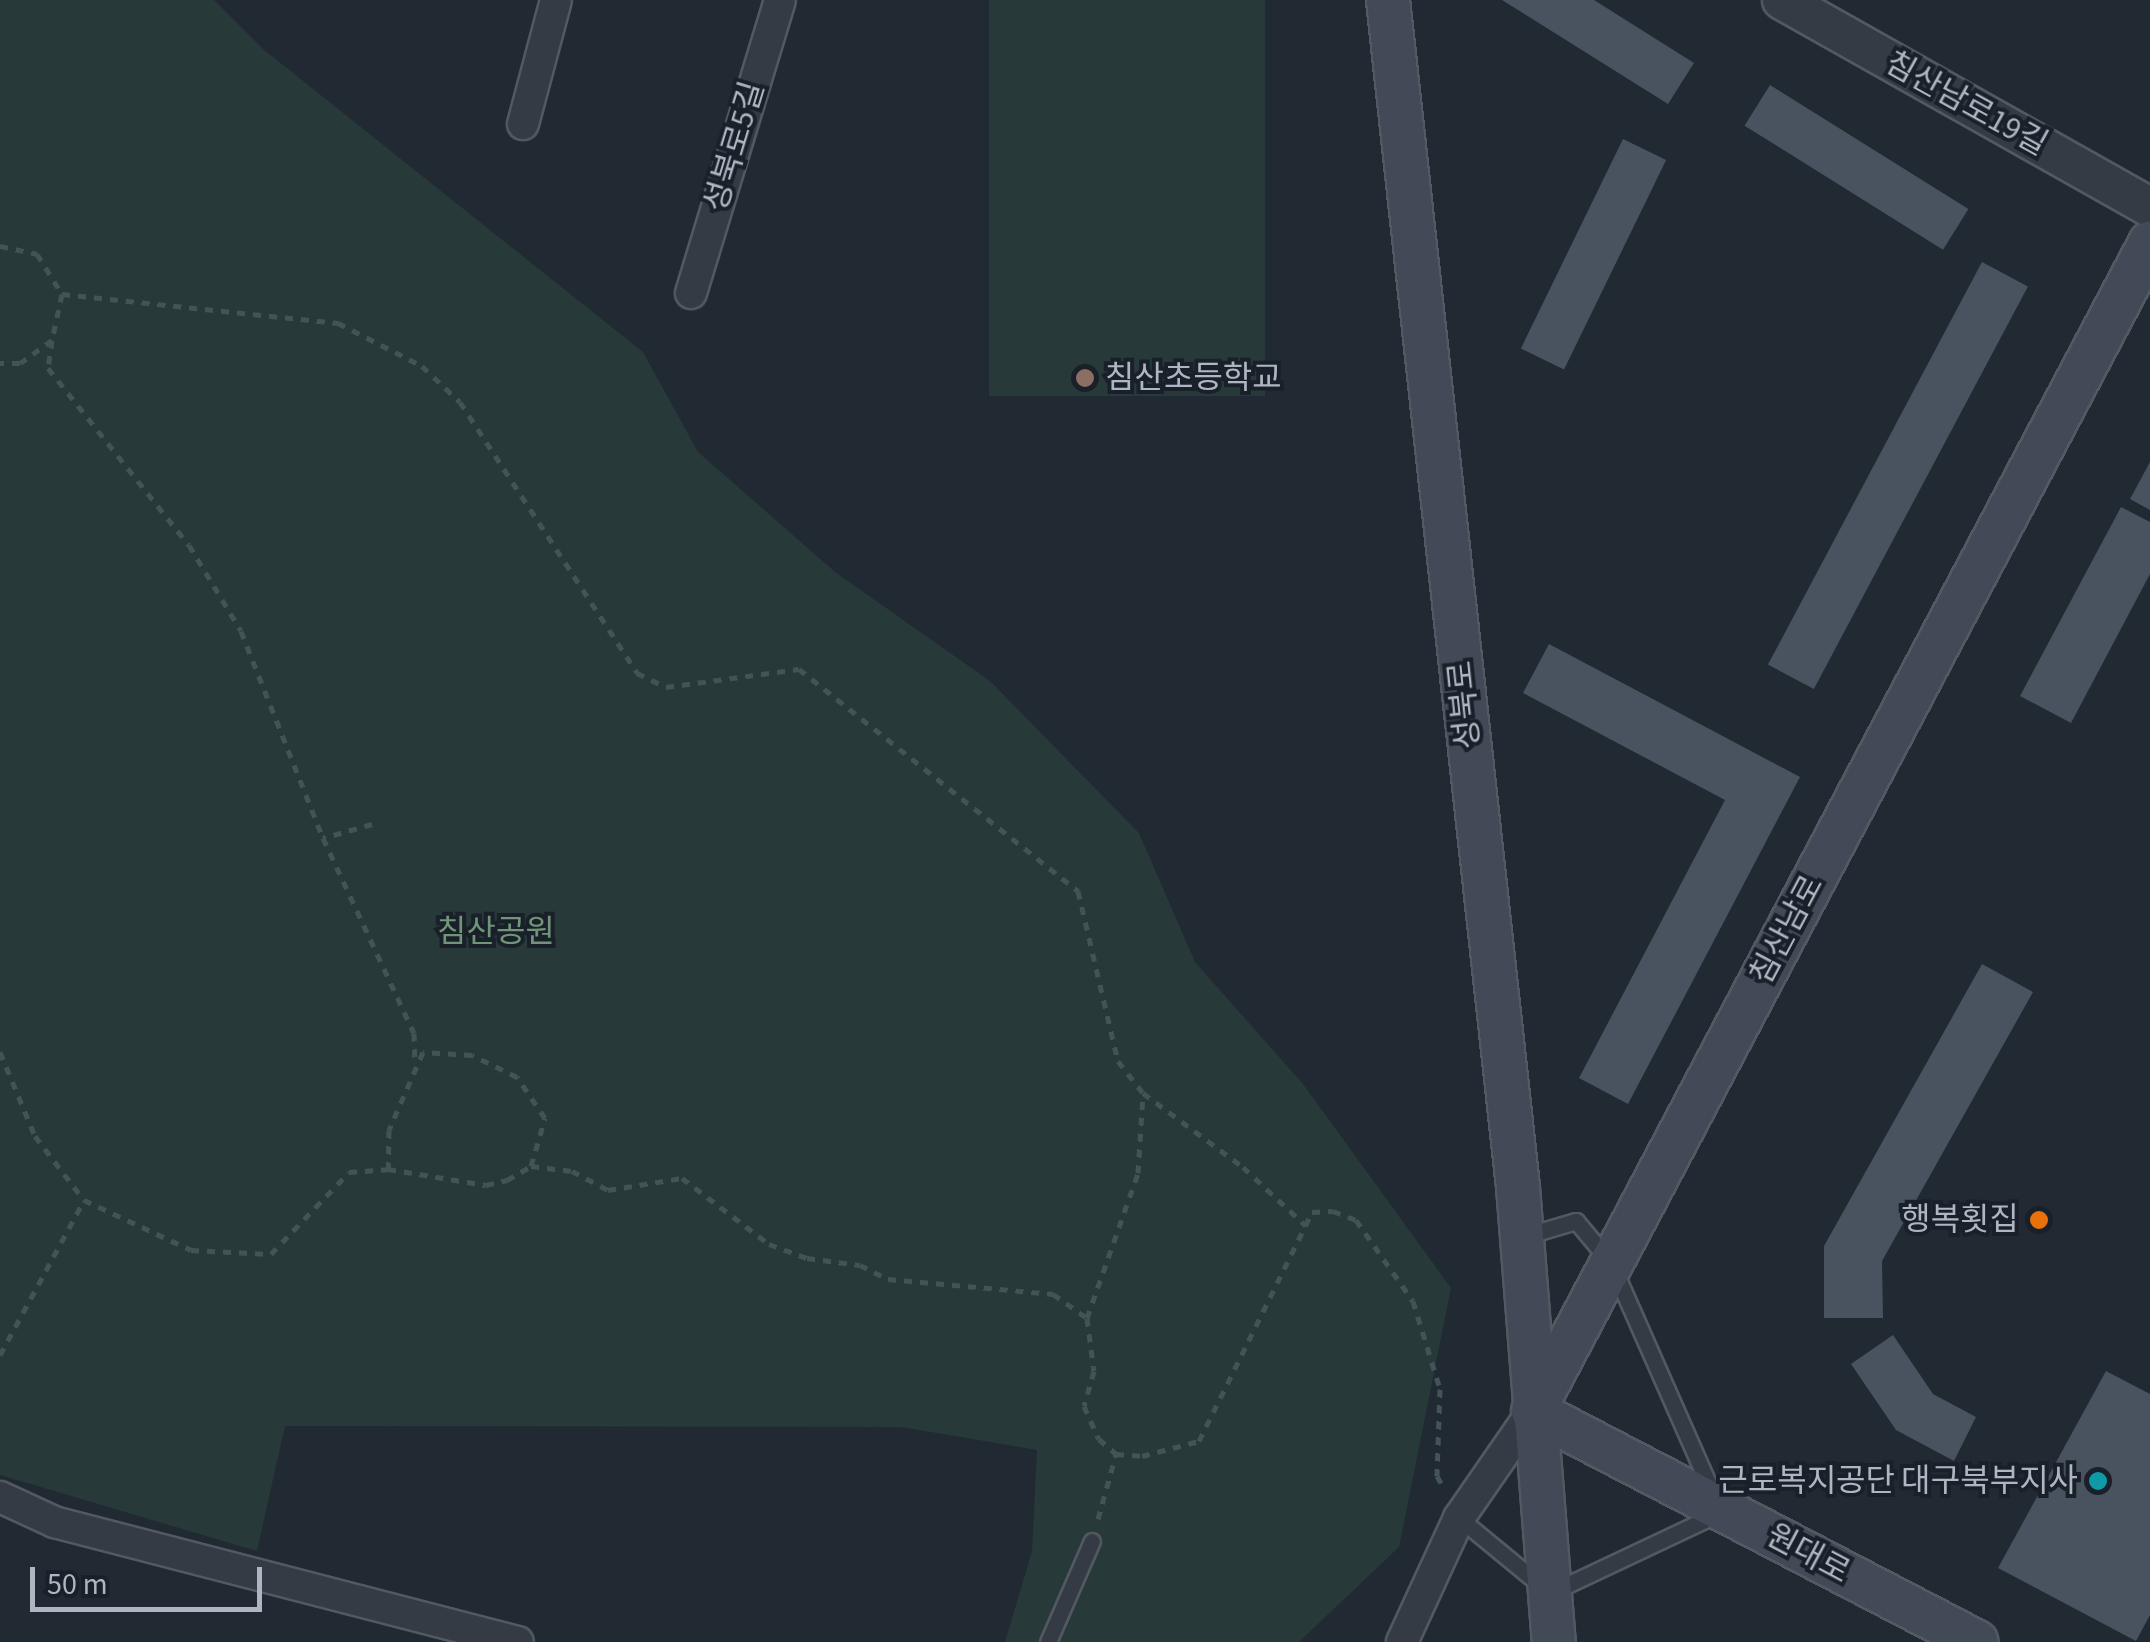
<!DOCTYPE html>
<html>
<head>
<meta charset="utf-8">
<style>
  body { margin:0 }
  #map { position:relative; width:2150px; height:1642px; overflow:hidden; background:#212933; font-family:"Source Sans 3","Noto Sans KR",sans-serif }
  div>[style] { position:absolute }
  .green>* { inset:0; background:#273939; transform-origin:0 0 }
  .building>* { inset:0; background:#49535f; transform-origin:0 0 }
  .path>* { height:5px; margin-top:-2.5px; transform-origin:0; background:repeating-linear-gradient(90deg,#445456 0 8px,transparent 0 16px) }
  .roads { filter:drop-shadow(2px 0 #525962) drop-shadow(-2px 0 #525962) drop-shadow(0 2px #525962) drop-shadow(0 -2px #525962) }
  .service>* { height:15px; margin:-7.5px; padding:0 7.5px; transform-origin:7.5px; border-radius:7.5px; background:#343b44 }
  .minor>* { height:30px; margin:-15px; padding:0 15px; transform-origin:15px; border-radius:15px; background:#343b44 }
  .tertiary>* { height:38px; margin:-19px; padding:0 19px; transform-origin:19px; border-radius:19px; background:#343b44 }
  .secondary>* { height:42px; margin:-21px; padding:0 21px; transform-origin:21px; border-radius:21px; background:#434a57 }
  .dots>* { width:28px; height:28px; translate:-50% -50%; box-sizing:border-box; border:5px solid #1a2029; border-radius:50% }
  span { translate:-50% -50%; white-space:nowrap; text-align:center; line-height:1.15; -webkit-text-stroke:8px #1a2029; paint-order:stroke }
  .street-label { font-size:32px; color:#aeb6c1 }
  .poi-label { font-size:32px; color:#aeb6c1 }
  .left { translate:0 -50%; text-align:left }
  .right { translate:-100% -50%; text-align:right }
  .park-label { font-size:32px; color:#709578 }
  .scale { position:absolute; left:30px; top:1567px; width:232px; height:45px; box-sizing:border-box; border:5px solid #aeb6c1; border-top:0; padding-left:12px; font-size:30px; line-height:35px; white-space:nowrap; color:#aeb6c1; -webkit-text-stroke:8px #1a2029; paint-order:stroke }
</style>
</head>
<body>
<div id="map">
  <div class="green">
    <div style="clip-path:polygon(0 0,214px 0,263px 49px,643px 352px,698px 452px,835px 572px,990px 681px,1139px 833px,1195px 962px,1303px 1084px,1451px 1288px,1399px 1547px,1299px 1642px,1005px 1642px,1032px 1551px,1037px 1450px,901px 1427px,285px 1426px,257px 1551px,0 1475px)"></div>
    <div style="left:989px;top:0;width:276px;height:396px"></div>
  </div>
  <div class="building">
    <div style="clip-path:polygon(1502px 0,1594px 0,1694px 63px,1668px 104px)"></div>
    <div style="left:1770px;top:85px;width:234px;height:48px;rotate:32deg"></div>
    <div style="left:1623px;top:139px;width:48px;height:233px;rotate:26deg"></div>
    <div style="left:1982px;top:262px;width:52px;height:456px;rotate:28deg"></div>
    <div style="clip-path:polygon(2150px 462px,2150px 510px,2130px 499px)"></div>
    <div style="clip-path:polygon(2121px 507px,2150px 522px,2150px 574px,2071px 723px,2020px 696px)"></div>
    <div style="clip-path:polygon(1549px 644px,1800px 777px,1628px 1104px,1579px 1078px,1725px 800px,1523px 693px)"></div>
    <div style="clip-path:polygon(1982px 964px,2033px 992px,1882px 1261px,1883px 1318px,1824px 1318px,1824px 1246px)"></div>
    <div style="clip-path:polygon(1893px 1335px,1933px 1394px,1976px 1417px,1954px 1461px,1896px 1430px,1851px 1364px)"></div>
    <div style="clip-path:polygon(2106px 1371px,2150px 1394px,2150px 1615px,2136px 1641px,1998px 1568px)"></div>
  </div>
  <div class="path">
    <div style="left:0;top:246px;width:38px;rotate:12deg"></div>
    <div style="left:37px;top:254px;width:47px;rotate:58deg"></div>
    <div style="left:62px;top:294px;width:47px;rotate:102.3deg"></div>
    <div style="left:52px;top:340px;width:39px;rotate:144deg"></div>
    <div style="left:20px;top:363px;width:20px;rotate:180deg"></div>
    <div style="left:62px;top:294px;width:278px;rotate:6deg"></div>
    <div style="left:338px;top:323px;width:94px;rotate:27.1deg"></div>
    <div style="left:422px;top:366px;width:52px;rotate:43.5deg"></div>
    <div style="left:460px;top:402px;width:324px;rotate:56.8deg"></div>
    <div style="left:637px;top:673px;width:32px;rotate:26deg"></div>
    <div style="left:666px;top:687px;width:134px;rotate:-7.7deg"></div>
    <div style="left:799px;top:669px;width:357px;rotate:38.5deg"></div>
    <div style="left:1078px;top:891px;width:175px;rotate:76.8deg"></div>
    <div style="left:1118px;top:1061px;width:41px;rotate:52deg"></div>
    <div style="left:1143px;top:1093px;width:124px;rotate:36.5deg"></div>
    <div style="left:1243px;top:1167px;width:86px;rotate:43.1deg"></div>
    <div style="left:52px;top:340px;width:28px;rotate:98deg"></div>
    <div style="left:48px;top:368px;width:226px;rotate:51.5deg"></div>
    <div style="left:189px;top:545px;width:100px;rotate:58.8deg"></div>
    <div style="left:241px;top:631px;width:223px;rotate:68.4deg"></div>
    <div style="left:372px;top:824px;width:51px;rotate:164.1deg"></div>
    <div style="left:323px;top:838px;width:215px;rotate:65deg"></div>
    <div style="left:414px;top:1033px;width:31px;rotate:88deg"></div>
    <div style="left:0;top:1052px;width:91px;rotate:67.4deg"></div>
    <div style="left:35px;top:1136px;width:81px;rotate:52.6deg"></div>
    <div style="left:84px;top:1200px;width:118px;rotate:25deg"></div>
    <div style="left:191px;top:1250px;width:80px;rotate:2.9deg"></div>
    <div style="left:271px;top:1254px;width:113px;rotate:-46.4deg"></div>
    <div style="left:349px;top:1172px;width:39px;rotate:-4deg"></div>
    <div style="left:388px;top:1169px;width:99px;rotate:9.3deg"></div>
    <div style="left:486px;top:1185px;width:22px;rotate:-13deg"></div>
    <div style="left:507px;top:1180px;width:28px;rotate:-30deg"></div>
    <div style="left:531px;top:1166px;width:50px;rotate:-73.7deg"></div>
    <div style="left:545px;top:1118px;width:50px;rotate:-124.3deg"></div>
    <div style="left:517px;top:1077px;width:50px;rotate:-153.9deg"></div>
    <div style="left:472px;top:1055px;width:49px;rotate:-176.5deg"></div>
    <div style="left:423px;top:1052px;width:85px;rotate:113.6deg"></div>
    <div style="left:389px;top:1130px;width:39px;rotate:91deg"></div>
    <div style="left:531px;top:1166px;width:41px;rotate:7deg"></div>
    <div style="left:572px;top:1171px;width:41px;rotate:27.8deg"></div>
    <div style="left:608px;top:1190px;width:75px;rotate:-9.2deg"></div>
    <div style="left:682px;top:1178px;width:109px;rotate:37.2deg"></div>
    <div style="left:769px;top:1244px;width:40px;rotate:20.2deg"></div>
    <div style="left:807px;top:1258px;width:53px;rotate:7.5deg"></div>
    <div style="left:860px;top:1265px;width:31px;rotate:27deg"></div>
    <div style="left:888px;top:1279px;width:166px;rotate:5.2deg"></div>
    <div style="left:1053px;top:1294px;width:42px;rotate:35.2deg"></div>
    <div style="left:1087px;top:1318px;width:53px;rotate:82.5deg"></div>
    <div style="left:1094px;top:1371px;width:36px;rotate:106deg"></div>
    <div style="left:1084px;top:1406px;width:36px;rotate:66deg"></div>
    <div style="left:1099px;top:1439px;width:23px;rotate:41deg"></div>
    <div style="left:1116px;top:1454px;width:26px;rotate:4deg"></div>
    <div style="left:1142px;top:1456px;width:59px;rotate:-14.7deg"></div>
    <div style="left:1199px;top:1441px;width:255px;rotate:-63.7deg"></div>
    <div style="left:1312px;top:1212px;width:21px;rotate:-3deg"></div>
    <div style="left:1333px;top:1211px;width:25px;rotate:21deg"></div>
    <div style="left:1356px;top:1220px;width:99px;rotate:54.9deg"></div>
    <div style="left:1413px;top:1301px;width:92px;rotate:72.9deg"></div>
    <div style="left:1440px;top:1389px;width:87px;rotate:92deg"></div>
    <div style="left:1437px;top:1476px;width:14px;rotate:60deg"></div>
    <div style="left:1087px;top:1318px;width:154px;rotate:-70.6deg"></div>
    <div style="left:1138px;top:1173px;width:80px;rotate:-86.4deg"></div>
    <div style="left:0;top:1355px;width:176px;rotate:-61.5deg"></div>
    <div style="left:1098px;top:1519px;width:67px;rotate:-74.5deg"></div>
  </div>
  <div class="roads">
    <div class="service">
      <div style="left:1525px;top:1236px;width:53px;rotate:-16.4deg"></div>
      <div style="left:1576px;top:1221px;width:55px;rotate:50.2deg"></div>
      <div style="left:1611px;top:1263px;width:255px;rotate:66.2deg"></div>
      <div style="left:1459px;top:1518px;width:118px;rotate:39.5deg"></div>
      <div style="left:1550px;top:1593px;width:185px;rotate:-25.3deg"></div>
      <div style="left:1048px;top:1642px;width:110px;rotate:-66.5deg"></div>
    </div>
    <div class="minor">
      <div style="left:523px;top:124px;width:128px;rotate:-75.1deg"></div>
      <div style="left:691px;top:293px;width:306px;rotate:-73.1deg"></div>
      <div style="left:0;top:1497px;width:60px;rotate:24.8deg"></div>
      <div style="left:54px;top:1522px;width:479px;rotate:14.5deg"></div>
      <div style="left:1402px;top:1642px;width:136px;rotate:-65.3deg"></div>
      <div style="left:1459px;top:1518px;width:130px;rotate:-55.3deg"></div>
    </div>
    <div class="tertiary">
      <div style="left:1782px;top:0;width:422px;rotate:29.4deg"></div>
    </div>
    <div class="secondary">
      <div style="left:1388px;top:0;width:1194px;rotate:83.75deg"></div>
      <div style="left:1518px;top:1187px;width:456px;rotate:85.5deg"></div>
      <div style="left:1534px;top:1410px;width:1320px;rotate:-62.17deg"></div>
      <div style="left:1533px;top:1411px;width:500px;rotate:27.49deg"></div>
    </div>
  </div>
  <div class="dots">
    <div style="left:1085px;top:378px;background:#8d6e63"></div>
    <div style="left:2039px;top:1220px;background:#e8710a"></div>
    <div style="left:2098px;top:1481px;background:#0f9aa8"></div>
  </div>
  <div class="street-label">
    <span style="left:1966px;top:104px;rotate:29deg">침산남로19길</span>
    <span style="left:735px;top:147px;rotate:-73deg">성북로5길</span>
    <span style="left:1465px;top:705px;rotate:-96deg">성북로</span>
    <span style="left:1787px;top:930px;rotate:-62deg">침산남로</span>
    <span style="left:1808px;top:1554px;rotate:28deg">원대로</span>
  </div>
  <div class="poi-label">
    <span class="left" style="left:1105px;top:378px">침산초등학교</span>
    <span class="right" style="left:2019px;top:1220px">행복횟집</span>
    <span class="right" style="left:2078px;top:1481px">근로복지공단 대구북부지사</span>
  </div>
  <div class="park-label">
    <span style="left:496px;top:932px">침산공원</span>
  </div>
  <div class="scale">50 m</div>
</div>
</body>
</html>
